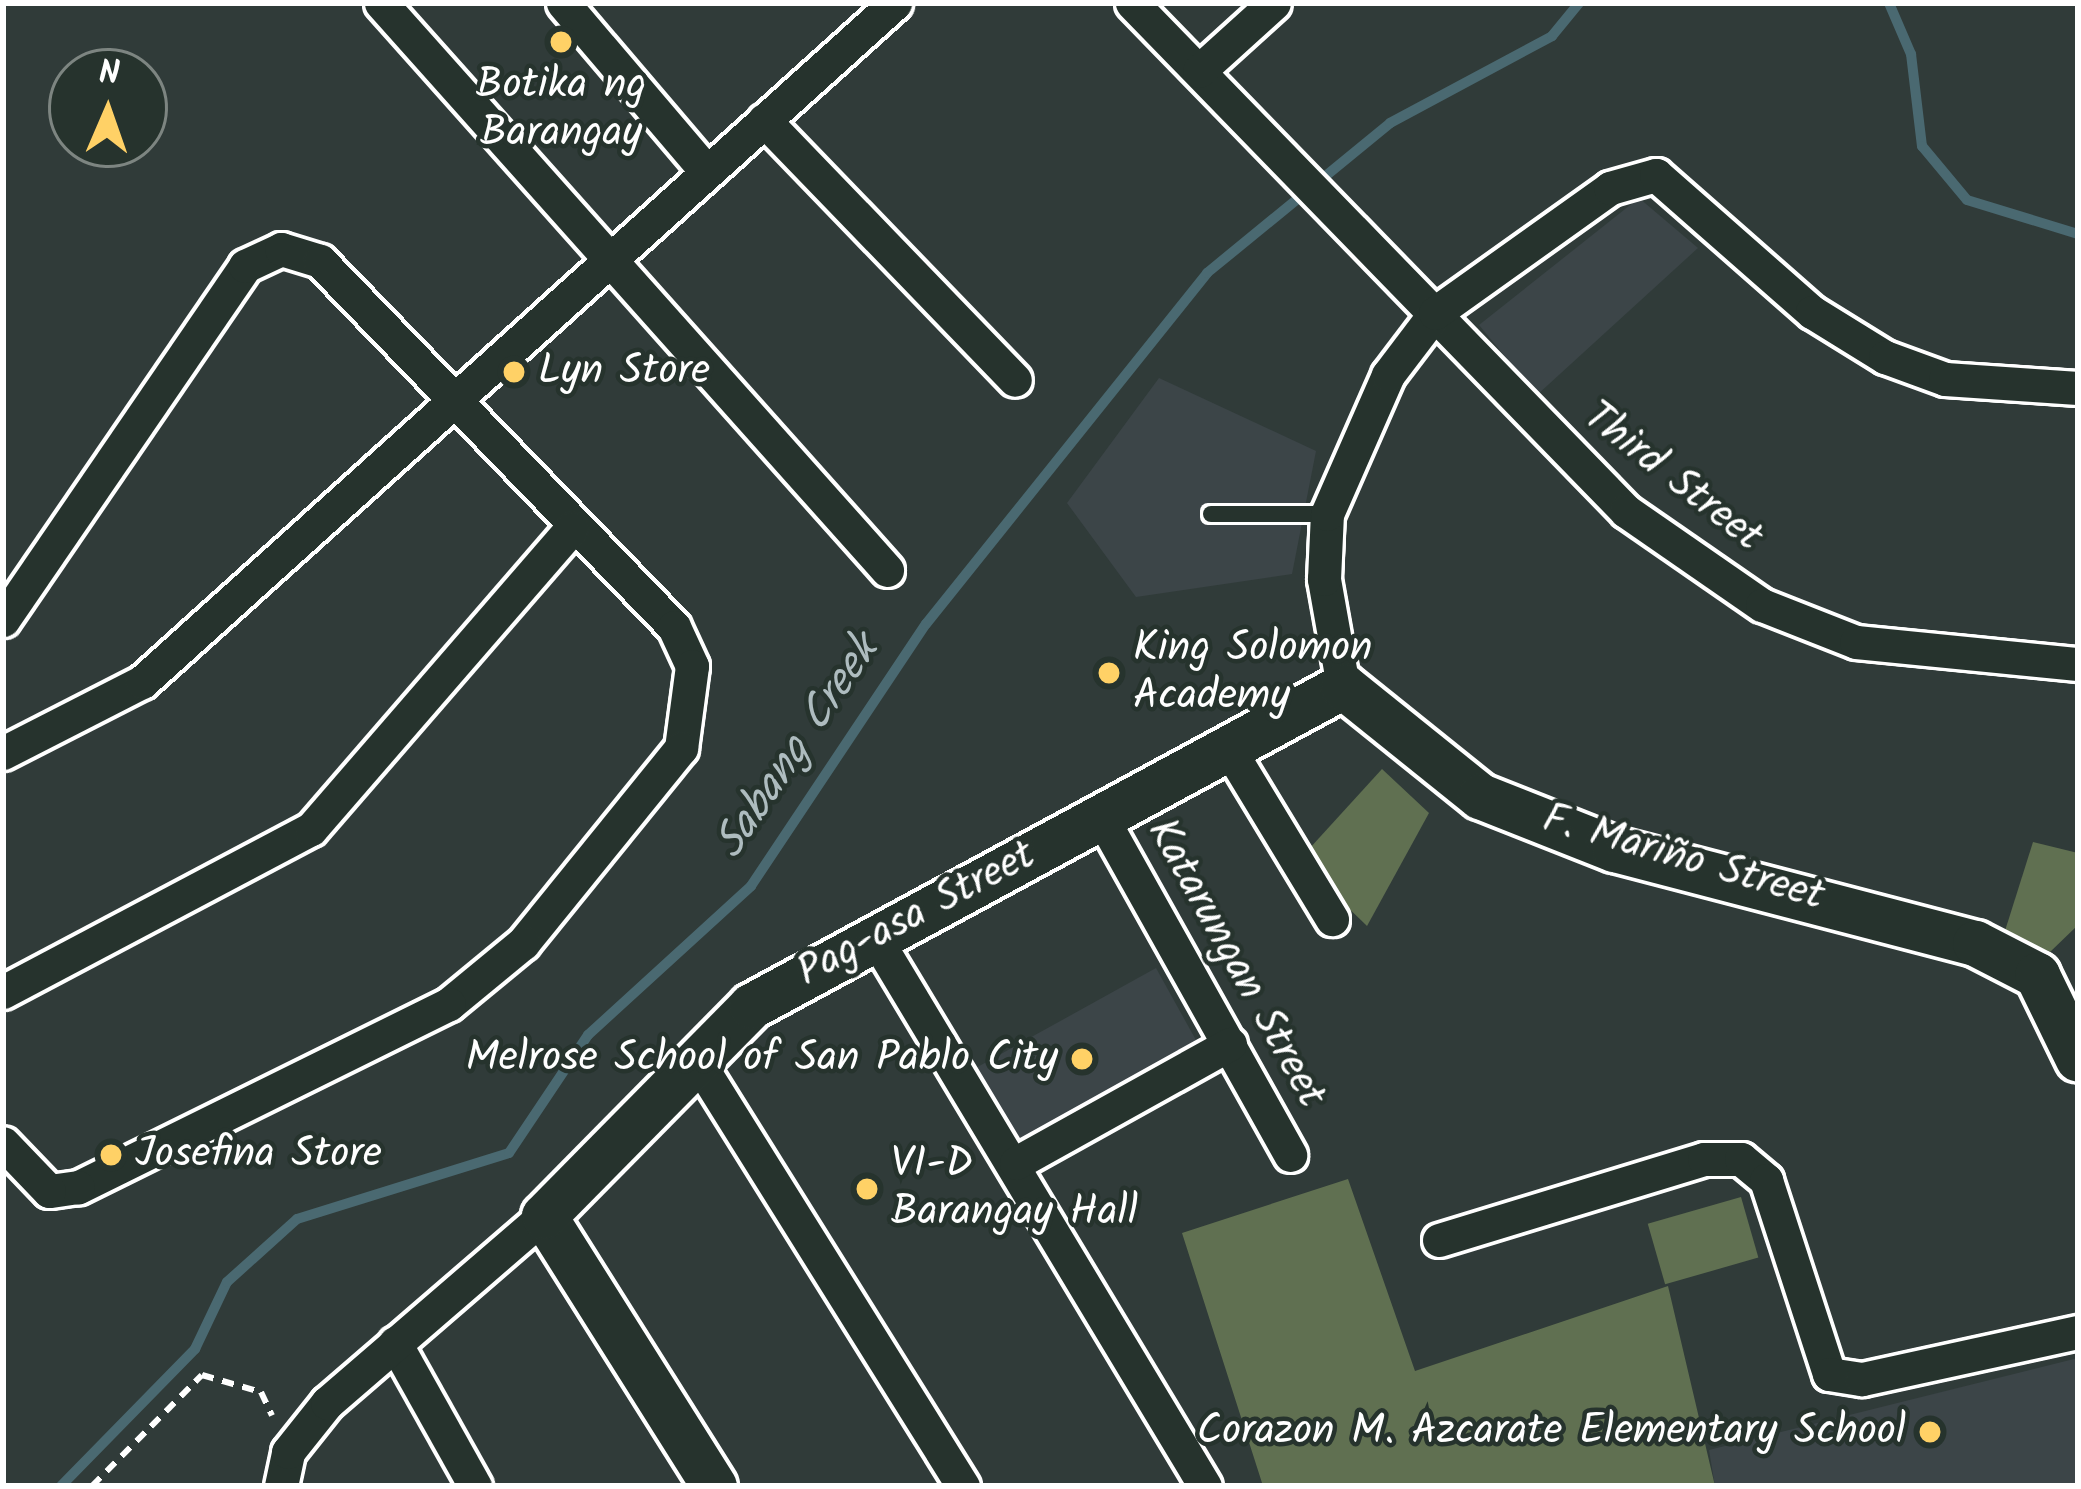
<!DOCTYPE html>
<html>
<head>
<meta charset="utf-8">
<style>
  body { margin:0 }
  #map { position:relative; width:2081px; height:1489px; overflow:hidden; background:#303b39; font-family:Kalam,sans-serif }
  div>[style] { position:absolute }
  .built>* { inset:0; background:#3c4548; transform-origin:0 0 }
  .green>* { inset:0; background:#607051; transform-origin:0 0 }
  .stream>* { height:10px; margin:-5px; padding:0 5px; transform-origin:5px; border-radius:5px; background:#4a6971 }
  .path>* { height:6px; margin-top:-3px; transform-origin:0; background:repeating-linear-gradient(90deg,#fff 0 12px,transparent 0 21px) }
  .roads { filter:drop-shadow(3px 0 #fff) drop-shadow(-3px 0 #fff) drop-shadow(0 3px #fff) drop-shadow(0 -3px #fff) }
  .lane>* { height:16px; margin:-8px; padding:0 8px; transform-origin:8px; border-radius:8px; background:#26332d }
  .street>* { height:33px; margin:-16.5px; padding:0 16.5px; transform-origin:16.5px; border-radius:16.5px; background:#26332d }
  .secondary>* { height:45px; margin:-22.5px; padding:0 22.5px; transform-origin:22.5px; border-radius:22.5px; background:#26332d }
  .dots>* { width:33px; height:33px; translate:-50% -50%; box-sizing:border-box; border:6px solid #26332d; border-radius:50% }
  span { translate:-50% -50%; white-space:nowrap; text-align:center; line-height:1.15; -webkit-text-stroke:9px #26332d; paint-order:stroke }
  .poi-label { font-size:42px; color:#fff }
  .left { translate:0 -50%; text-align:left }
  .right { translate:-100% -50%; text-align:right }
  .street-label { font-size:42px; color:#fff }
  .water-label { font-size:45px; color:#aebcbf; font-style:italic }
  .frame { position:absolute; inset:0; border:6px solid #fff; pointer-events:none }
  .north { position:absolute; left:48px; top:48px; width:120px; height:120px; box-sizing:border-box; background:#26332d; border:3px solid #7d8581; border-radius:50%; rotate:2deg; font-size:33px; font-weight:700; line-height:48px; text-align:center; color:#fff }
  .north::after { content:''; display:block; margin:auto; width:42px; height:54px; background:#ffd166; clip-path:polygon(50% 0,100% 100%,50% 72%,0 100%) }
</style>
</head>
<body>
<div id="map">
  <div class="built">
    <div style="clip-path:polygon(1639px 198px,1698px 248px,1537px 395px,1479px 325px)"></div>
    <div style="clip-path:polygon(1159px 378px,1316px 451px,1292px 574px,1136px 597px,1067px 503px)"></div>
    <div style="left:1156px;top:968px;width:89px;height:217px;rotate:61deg"></div>
    <div style="clip-path:polygon(2078px 1358px,2078px 1486px,1715px 1486px,1709px 1450px)"></div>
  </div>
  <div class="green">
    <div style="clip-path:polygon(1382px 769px,1429px 813px,1367px 926px,1299px 860px)"></div>
    <div style="clip-path:polygon(2033px 842px,2078px 853px,2078px 925px,2050px 952px,2004px 934px)"></div>
    <div style="clip-path:polygon(1348px 1179px,1415px 1371px,1668px 1286px,1715px 1486px,1263px 1486px,1182px 1233px)"></div>
    <div style="left:1741px;top:1197px;width:63px;height:97px;rotate:74deg"></div>
  </div>
  <div class="stream">
    <div style="left:1889px;top:3px;width:56px;rotate:66.7deg"></div>
    <div style="left:1911px;top:54px;width:93px;rotate:83.2deg"></div>
    <div style="left:1922px;top:146px;width:70px;rotate:50.2deg"></div>
    <div style="left:1967px;top:200px;width:116px;rotate:17deg"></div>
    <div style="left:61px;top:1486px;width:192px;rotate:-45.6deg"></div>
    <div style="left:195px;top:1349px;width:74px;rotate:-64.5deg"></div>
    <div style="left:227px;top:1282px;width:94px;rotate:-42deg"></div>
    <div style="left:297px;top:1219px;width:222px;rotate:-17.3deg"></div>
    <div style="left:509px;top:1153px;width:142px;rotate:-56.2deg"></div>
    <div style="left:588px;top:1035px;width:221px;rotate:-42.4deg"></div>
    <div style="left:751px;top:886px;width:315px;rotate:-56.3deg"></div>
    <div style="left:926px;top:624px;width:450px;rotate:-51.3deg"></div>
    <div style="left:1207px;top:273px;width:237px;rotate:-39.3deg"></div>
    <div style="left:1390px;top:123px;width:184px;rotate:-28.2deg"></div>
    <div style="left:1552px;top:36px;width:43px;rotate:-50.7deg"></div>
  </div>
  <div class="path">
    <div style="left:92px;top:1486px;width:156px;rotate:-45.3deg"></div>
    <div style="left:202px;top:1375px;width:61px;rotate:16.1deg"></div>
    <div style="left:261px;top:1392px;width:26px;rotate:65deg"></div>
  </div>
  <div class="roads">
    <div class="lane">
      <div style="left:1211px;top:514px;width:116px"></div>
    </div>
    <div class="street">
      <div style="left:381px;top:3px;width:760px;rotate:48.25deg"></div>
      <div style="left:563px;top:3px;width:221px;rotate:49.6deg"></div>
      <div style="left:1132px;top:3px;width:709px;rotate:45.8deg"></div>
      <div style="left:1626px;top:511px;width:165px;rotate:34.7deg"></div>
      <div style="left:1762px;top:605px;width:101px;rotate:21.5deg"></div>
      <div style="left:1856px;top:642px;width:223px;rotate:5.7deg"></div>
      <div style="left:1199px;top:71px;width:101px;rotate:-42.2deg"></div>
      <div style="left:764px;top:120px;width:361px;rotate:46deg"></div>
      <div style="left:3px;top:620px;width:429px;rotate:-55.6deg"></div>
      <div style="left:245px;top:266px;width:40px;rotate:-25deg"></div>
      <div style="left:281px;top:249px;width:41px;rotate:17.1deg"></div>
      <div style="left:320px;top:261px;width:509px;rotate:45.95deg"></div>
      <div style="left:674px;top:627px;width:43px;rotate:65.2deg"></div>
      <div style="left:692px;top:666px;width:83px;rotate:97.6deg"></div>
      <div style="left:681px;top:748px;width:251px;rotate:129deg"></div>
      <div style="left:523px;top:943px;width:96px;rotate:140.5deg"></div>
      <div style="left:449px;top:1004px;width:414px;rotate:153.7deg"></div>
      <div style="left:78px;top:1187px;width:29px;rotate:172deg"></div>
      <div style="left:49px;top:1191px;width:66px;rotate:-133.8deg"></div>
      <div style="left:1343px;top:686px;width:109px;rotate:-100.1deg"></div>
      <div style="left:1324px;top:579px;width:65px;rotate:-87.4deg"></div>
      <div style="left:1327px;top:514px;width:152px;rotate:-66.3deg"></div>
      <div style="left:1388px;top:375px;width:78px;rotate:-52.8deg"></div>
      <div style="left:1435px;top:313px;width:215px;rotate:-35.5deg"></div>
      <div style="left:1610px;top:188px;width:48px;rotate:-15.8deg"></div>
      <div style="left:1656px;top:175px;width:208px;rotate:41.3deg"></div>
      <div style="left:1812px;top:312px;width:86px;rotate:31.7deg"></div>
      <div style="left:1885px;top:357px;width:64px;rotate:20.1deg"></div>
      <div style="left:1945px;top:379px;width:133px;rotate:3.9deg"></div>
      <div style="left:1229px;top:749px;width:199px;rotate:58.8deg"></div>
      <div style="left:3px;top:753px;width:156px;rotate:-27.1deg"></div>
      <div style="left:142px;top:682px;width:1014px;rotate:-42.04deg"></div>
      <div style="left:1102px;top:818px;width:386px;rotate:60.8deg"></div>
      <div style="left:873px;top:934px;width:644px;rotate:58.98deg"></div>
      <div style="left:3px;top:992px;width:348px;rotate:-27.9deg"></div>
      <div style="left:311px;top:829px;width:398px;rotate:-49.1deg"></div>
      <div style="left:695px;top:1057px;width:506px;rotate:58.01deg"></div>
      <div style="left:1016px;top:1163px;width:245px;rotate:-29.1deg"></div>
      <div style="left:1439px;top:1240px;width:277px;rotate:-17deg"></div>
      <div style="left:1704px;top:1159px;width:37px"></div>
      <div style="left:1741px;top:1159px;width:33px;rotate:40deg"></div>
      <div style="left:1766px;top:1180px;width:204px;rotate:72deg"></div>
      <div style="left:1829px;top:1374px;width:33px;rotate:9deg"></div>
      <div style="left:1862px;top:1379px;width:221px;rotate:-12.3deg"></div>
      <div style="left:395px;top:1343px;width:164px;rotate:60.8deg"></div>
      <div style="left:281px;top:1486px;width:35px;rotate:-78deg"></div>
      <div style="left:288px;top:1452px;width:63px;rotate:-51.5deg"></div>
      <div style="left:327px;top:1403px;width:286px;rotate:-40.8deg"></div>
    </div>
    <div class="secondary">
      <div style="left:714px;top:1486px;width:319px;rotate:-122.2deg"></div>
      <div style="left:544px;top:1216px;width:295px;rotate:-45.4deg"></div>
      <div style="left:751px;top:1006px;width:673px;rotate:-28.39deg"></div>
      <div style="left:1343px;top:686px;width:176px;rotate:38.8deg"></div>
      <div style="left:1480px;top:796px;width:144px;rotate:21.6deg"></div>
      <div style="left:1614px;top:849px;width:373px;rotate:14.6deg"></div>
      <div style="left:1975px;top:943px;width:70px;rotate:27.3deg"></div>
      <div style="left:2037px;top:975px;width:93px;rotate:64deg"></div>
    </div>
  </div>
  <div class="dots">
    <div style="left:561px;top:42px;background:#ffd166"></div>
    <div style="left:514px;top:372px;background:#ffd166"></div>
    <div style="left:1109px;top:673px;background:#ffd166"></div>
    <div style="left:1082px;top:1059px;background:#ffd166"></div>
    <div style="left:111px;top:1155px;background:#ffd166"></div>
    <div style="left:867px;top:1189px;background:#ffd166"></div>
    <div style="left:1930px;top:1432px;background:#ffd166"></div>
  </div>
  <div class="poi-label">
    <span style="left:561px;top:110px">Botika ng<br>Barangay</span>
    <span class="left" style="left:538px;top:372px">Lyn Store</span>
    <span class="left" style="left:1133px;top:673px">King Solomon<br>Academy</span>
    <span class="right" style="left:1058px;top:1059px">Melrose School of San Pablo City</span>
    <span class="left" style="left:135px;top:1155px">Josefina Store</span>
    <span class="left" style="left:891px;top:1189px">VI-D<br>Barangay Hall</span>
    <span class="right" style="left:1906px;top:1432px">Corazon M. Azcarate Elementary School</span>
  </div>
  <div class="street-label">
    <span style="left:1672px;top:478px;rotate:38deg">Third Street</span>
    <span style="left:1683px;top:859px;rotate:16deg">F. Mariño Street</span>
    <span style="left:917px;top:915px;rotate:-28deg">Pag-asa Street</span>
    <span style="left:1235px;top:964px;rotate:61deg">Katarungan Street</span>
  </div>
  <div class="water-label">
    <span style="left:798px;top:748px;rotate:-56deg">Sabang Creek</span>
  </div>
  <div class="frame"></div>
  <div class="north">N</div>
</div>
</body>
</html>
